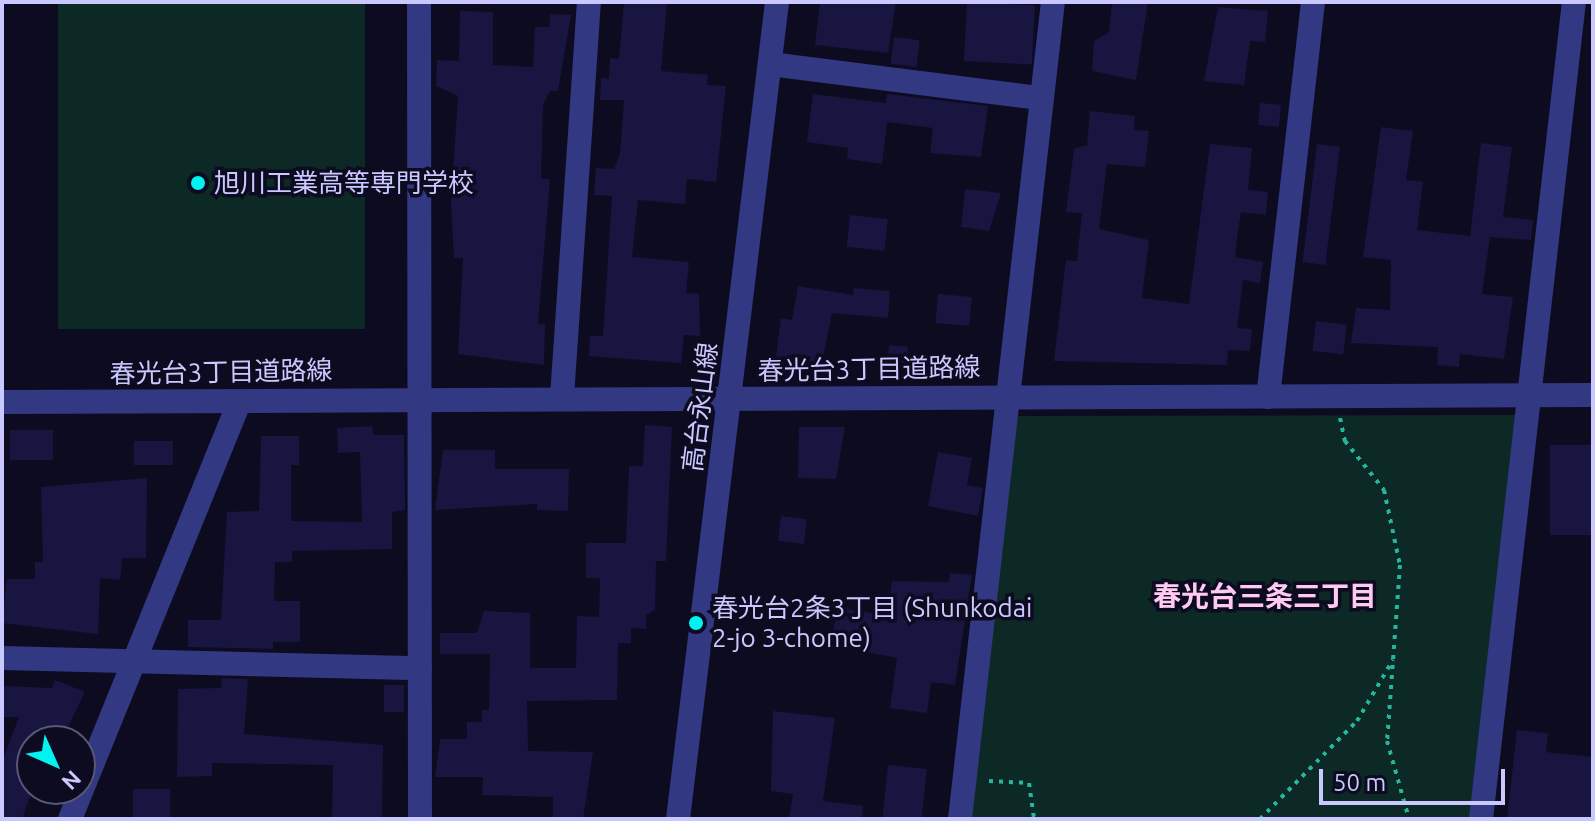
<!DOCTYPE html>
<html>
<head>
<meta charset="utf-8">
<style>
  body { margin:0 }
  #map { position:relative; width:1595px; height:821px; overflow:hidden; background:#0c0b1f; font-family:Ubuntu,"Noto Sans JP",sans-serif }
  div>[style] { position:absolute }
  .green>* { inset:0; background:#0d2925; transform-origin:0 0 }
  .building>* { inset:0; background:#191541; transform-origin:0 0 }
  .path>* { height:4px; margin-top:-2px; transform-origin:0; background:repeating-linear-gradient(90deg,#25b79d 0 4px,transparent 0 10px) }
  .minor>* { height:24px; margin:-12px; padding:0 12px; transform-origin:12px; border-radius:12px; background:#323881 }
  .dots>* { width:22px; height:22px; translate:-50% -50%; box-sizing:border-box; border:4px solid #0c0b1f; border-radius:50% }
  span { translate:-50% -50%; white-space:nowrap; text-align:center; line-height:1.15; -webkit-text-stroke:7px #0c0b1f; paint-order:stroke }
  .poi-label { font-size:26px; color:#c9c8ff }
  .left { translate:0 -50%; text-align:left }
  .street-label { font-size:26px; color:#c9c8ff }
  .neighbourhood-label { font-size:28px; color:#ffcaf2; font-weight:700 }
  .frame { position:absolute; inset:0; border:4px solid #c9c8ff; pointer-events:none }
  .north { position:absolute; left:16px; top:725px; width:80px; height:80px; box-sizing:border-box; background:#0c0b1f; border:2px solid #585779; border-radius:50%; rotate:135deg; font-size:22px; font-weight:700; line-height:32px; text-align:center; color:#c9c8ff }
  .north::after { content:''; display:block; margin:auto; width:28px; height:36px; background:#00f3f1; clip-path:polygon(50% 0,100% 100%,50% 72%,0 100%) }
  .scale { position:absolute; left:1319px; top:769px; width:186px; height:36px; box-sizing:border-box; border:4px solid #c9c8ff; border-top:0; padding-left:10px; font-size:24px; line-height:28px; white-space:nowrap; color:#c9c8ff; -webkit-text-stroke:6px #0c0b1f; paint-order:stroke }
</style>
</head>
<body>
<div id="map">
  <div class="green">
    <div style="left:58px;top:2px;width:307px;height:327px"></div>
    <div style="clip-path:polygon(1518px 415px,1470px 819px,971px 819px,1017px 416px)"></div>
  </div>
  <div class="building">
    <div style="clip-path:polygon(624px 2px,667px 2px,661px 71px,708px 75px,707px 85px,726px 86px,716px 182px,687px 179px,685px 204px,638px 200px,632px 257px,689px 262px,686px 293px,699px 294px,700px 336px,684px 335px,681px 363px,589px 356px,590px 336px,603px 336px,612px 196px,594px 195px,596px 168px,614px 169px,620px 154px,624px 100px,600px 100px,601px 78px,609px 79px,610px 58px,619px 59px)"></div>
    <div style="clip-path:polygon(820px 2px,896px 2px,888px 53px,815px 45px)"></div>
    <div style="left:967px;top:2px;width:68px;height:59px;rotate:3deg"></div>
    <div style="clip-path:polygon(1112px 2px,1148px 2px,1136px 80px,1092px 71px,1094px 41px,1109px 32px)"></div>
    <div style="clip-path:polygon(1218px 7px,1268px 11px,1265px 42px,1250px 41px,1244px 85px,1204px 81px)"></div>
    <div style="clip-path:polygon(460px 11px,493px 12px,493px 65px,533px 67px,535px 27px,550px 27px,550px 14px,571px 15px,558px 91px,550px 91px,543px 105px,541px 179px,550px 179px,538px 324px,545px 324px,544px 365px,458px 354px,463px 258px,454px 258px,451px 202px,458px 96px,436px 86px,437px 60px,459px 61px)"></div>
    <div style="left:894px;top:37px;width:26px;height:27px;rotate:7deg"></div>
    <div style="clip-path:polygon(813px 94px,886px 103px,887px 94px,988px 106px,981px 157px,930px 153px,933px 128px,887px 122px,882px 164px,847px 159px,848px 148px,807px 142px)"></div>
    <div style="left:1260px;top:103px;width:21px;height:22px;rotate:5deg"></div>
    <div style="clip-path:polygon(1090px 111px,1135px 116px,1134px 130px,1149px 131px,1145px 167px,1107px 164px,1099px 229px,1149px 240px,1142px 298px,1189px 304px,1210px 144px,1252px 148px,1248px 190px,1268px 192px,1266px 215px,1241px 212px,1237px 238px,1235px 257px,1263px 262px,1260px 283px,1243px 280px,1237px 328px,1252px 329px,1250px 351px,1228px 350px,1227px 365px,1054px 361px,1066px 260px,1077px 261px,1082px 213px,1066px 212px,1074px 149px,1087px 145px)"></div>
    <div style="clip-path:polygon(1381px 127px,1413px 131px,1406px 180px,1423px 182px,1417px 230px,1470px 236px,1481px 143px,1512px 147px,1503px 217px,1533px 220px,1531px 240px,1490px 237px,1482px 294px,1513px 297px,1504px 359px,1460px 354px,1459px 367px,1437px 365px,1438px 347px,1351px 343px,1356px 308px,1390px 310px,1391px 260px,1363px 257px)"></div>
    <div style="left:1317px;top:144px;width:23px;height:119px;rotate:7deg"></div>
    <div style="clip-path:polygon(965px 189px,1001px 193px,989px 231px,961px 227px)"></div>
    <div style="left:850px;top:215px;width:38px;height:32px;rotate:6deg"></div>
    <div style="clip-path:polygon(798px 286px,853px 295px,854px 288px,890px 291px,888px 318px,832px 313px,822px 363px,776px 357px,781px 318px,792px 320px)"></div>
    <div style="left:938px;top:294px;width:34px;height:29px;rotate:5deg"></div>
    <div style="left:1316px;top:321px;width:31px;height:30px;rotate:7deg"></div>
    <div style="left:889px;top:345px;width:19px;height:19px;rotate:6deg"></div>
    <div style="clip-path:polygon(645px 425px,672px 427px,666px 561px,656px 561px,655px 610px,646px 615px,646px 629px,631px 628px,631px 643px,618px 643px,617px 700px,527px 701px,528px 751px,593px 752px,583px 819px,553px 819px,553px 797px,482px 795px,483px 777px,435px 777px,440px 739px,467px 739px,467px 722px,482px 722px,482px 710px,489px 710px,490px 654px,440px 654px,440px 633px,477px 633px,484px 611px,530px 613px,530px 668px,576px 668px,577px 616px,599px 617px,600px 578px,586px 578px,586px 543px,626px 543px,629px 466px,643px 466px)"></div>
    <div style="clip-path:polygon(372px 426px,373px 435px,404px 435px,405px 510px,392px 512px,392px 549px,292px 551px,292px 562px,275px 562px,274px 601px,300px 601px,300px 642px,273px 642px,273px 649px,188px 647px,188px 620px,221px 620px,227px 512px,259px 511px,261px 436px,299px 436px,299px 465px,291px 465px,291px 521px,362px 522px,360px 452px,338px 453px,337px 428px)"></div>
    <div style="clip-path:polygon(799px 427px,845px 427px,836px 479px,798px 478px)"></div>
    <div style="left:10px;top:430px;width:43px;height:30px"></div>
    <div style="left:173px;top:441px;width:24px;height:39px;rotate:90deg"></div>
    <div style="left:1593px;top:445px;width:90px;height:43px;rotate:90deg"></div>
    <div style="clip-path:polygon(443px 450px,495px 450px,495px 469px,569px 469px,568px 511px,537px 510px,537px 504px,435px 510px)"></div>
    <div style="clip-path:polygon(938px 452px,972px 458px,967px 485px,983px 488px,978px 516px,928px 506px)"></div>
    <div style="clip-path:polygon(147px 478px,146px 558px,122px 558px,120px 580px,100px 578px,98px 634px,2px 623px,7px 579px,35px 579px,35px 562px,43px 562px,41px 487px)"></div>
    <div style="left:781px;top:516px;width:26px;height:25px;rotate:7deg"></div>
    <div style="clip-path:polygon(950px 573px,972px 575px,955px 685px,931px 682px,927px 713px,890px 708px,897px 658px,862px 651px,865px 640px,832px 635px,838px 608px,887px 615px,892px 581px,949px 582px)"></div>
    <div style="clip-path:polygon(222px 678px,248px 679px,244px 734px,383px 745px,382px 819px,332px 819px,333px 765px,212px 763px,212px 776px,177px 777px,178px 689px,221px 688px)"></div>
    <div style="clip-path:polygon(55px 680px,85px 692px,61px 741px,32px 741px,32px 791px,22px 819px,2px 819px,2px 762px,19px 717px,2px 717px,2px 686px,52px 688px)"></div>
    <div style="left:384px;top:685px;width:20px;height:27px"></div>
    <div style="clip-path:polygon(773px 711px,835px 718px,823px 801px,863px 806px,862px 819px,789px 819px,793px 794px,771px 791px)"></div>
    <div style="clip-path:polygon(1517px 730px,1548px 733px,1546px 752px,1593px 757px,1593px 819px,1507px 819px)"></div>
    <div style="left:888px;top:765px;width:39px;height:54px;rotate:6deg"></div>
    <div style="left:133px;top:789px;width:37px;height:30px"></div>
  </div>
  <div class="path">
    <div style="left:1340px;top:418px;width:24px;rotate:78deg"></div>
    <div style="left:1345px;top:441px;width:63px;rotate:51.5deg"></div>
    <div style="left:1384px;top:490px;width:77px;rotate:78deg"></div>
    <div style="left:1400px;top:565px;width:176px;rotate:94.2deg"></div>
    <div style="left:1387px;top:741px;width:81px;rotate:74.2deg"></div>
    <div style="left:989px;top:781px;width:40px;rotate:2.9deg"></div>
    <div style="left:1029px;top:783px;width:36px;rotate:82deg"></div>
    <div style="left:1260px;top:819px;width:138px;rotate:-45.3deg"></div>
    <div style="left:1357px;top:721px;width:71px;rotate:-59.5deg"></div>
  </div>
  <div class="minor">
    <div style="left:419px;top:2px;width:817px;rotate:89.93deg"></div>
    <div style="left:770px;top:64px;width:273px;rotate:7.2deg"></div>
    <div style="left:562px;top:397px;width:396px;rotate:-86.1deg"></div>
    <div style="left:1268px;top:397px;width:398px;rotate:-83.5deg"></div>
    <div style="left:2px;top:402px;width:1591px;rotate:-0.25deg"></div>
    <div style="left:2px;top:658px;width:418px;rotate:1.4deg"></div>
    <div style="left:70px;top:819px;width:450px;rotate:-67.9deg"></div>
    <div style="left:678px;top:819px;width:823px;rotate:-83.09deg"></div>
    <div style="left:960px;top:819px;width:822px;rotate:-83.51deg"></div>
    <div style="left:1481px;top:819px;width:822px;rotate:-83.51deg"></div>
  </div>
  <div class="dots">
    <div style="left:198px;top:183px;background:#00f3f1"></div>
    <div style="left:696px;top:623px;background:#00f3f1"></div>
  </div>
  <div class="poi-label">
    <span class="left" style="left:214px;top:183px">旭川工業高等専門学校</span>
    <span class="left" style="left:712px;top:623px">春光台2条3丁目 (Shunkodai<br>2-jo 3-chome)</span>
  </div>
  <div class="street-label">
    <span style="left:869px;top:369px;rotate:-1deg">春光台3丁目道路線</span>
    <span style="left:221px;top:372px;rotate:-1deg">春光台3丁目道路線</span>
    <span style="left:700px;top:407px;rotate:-83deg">高台永山線</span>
  </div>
  <div class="neighbourhood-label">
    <span style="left:1265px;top:596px">春光台三条三丁目</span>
  </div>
  <div class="frame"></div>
  <div class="north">N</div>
  <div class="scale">50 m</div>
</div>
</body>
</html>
